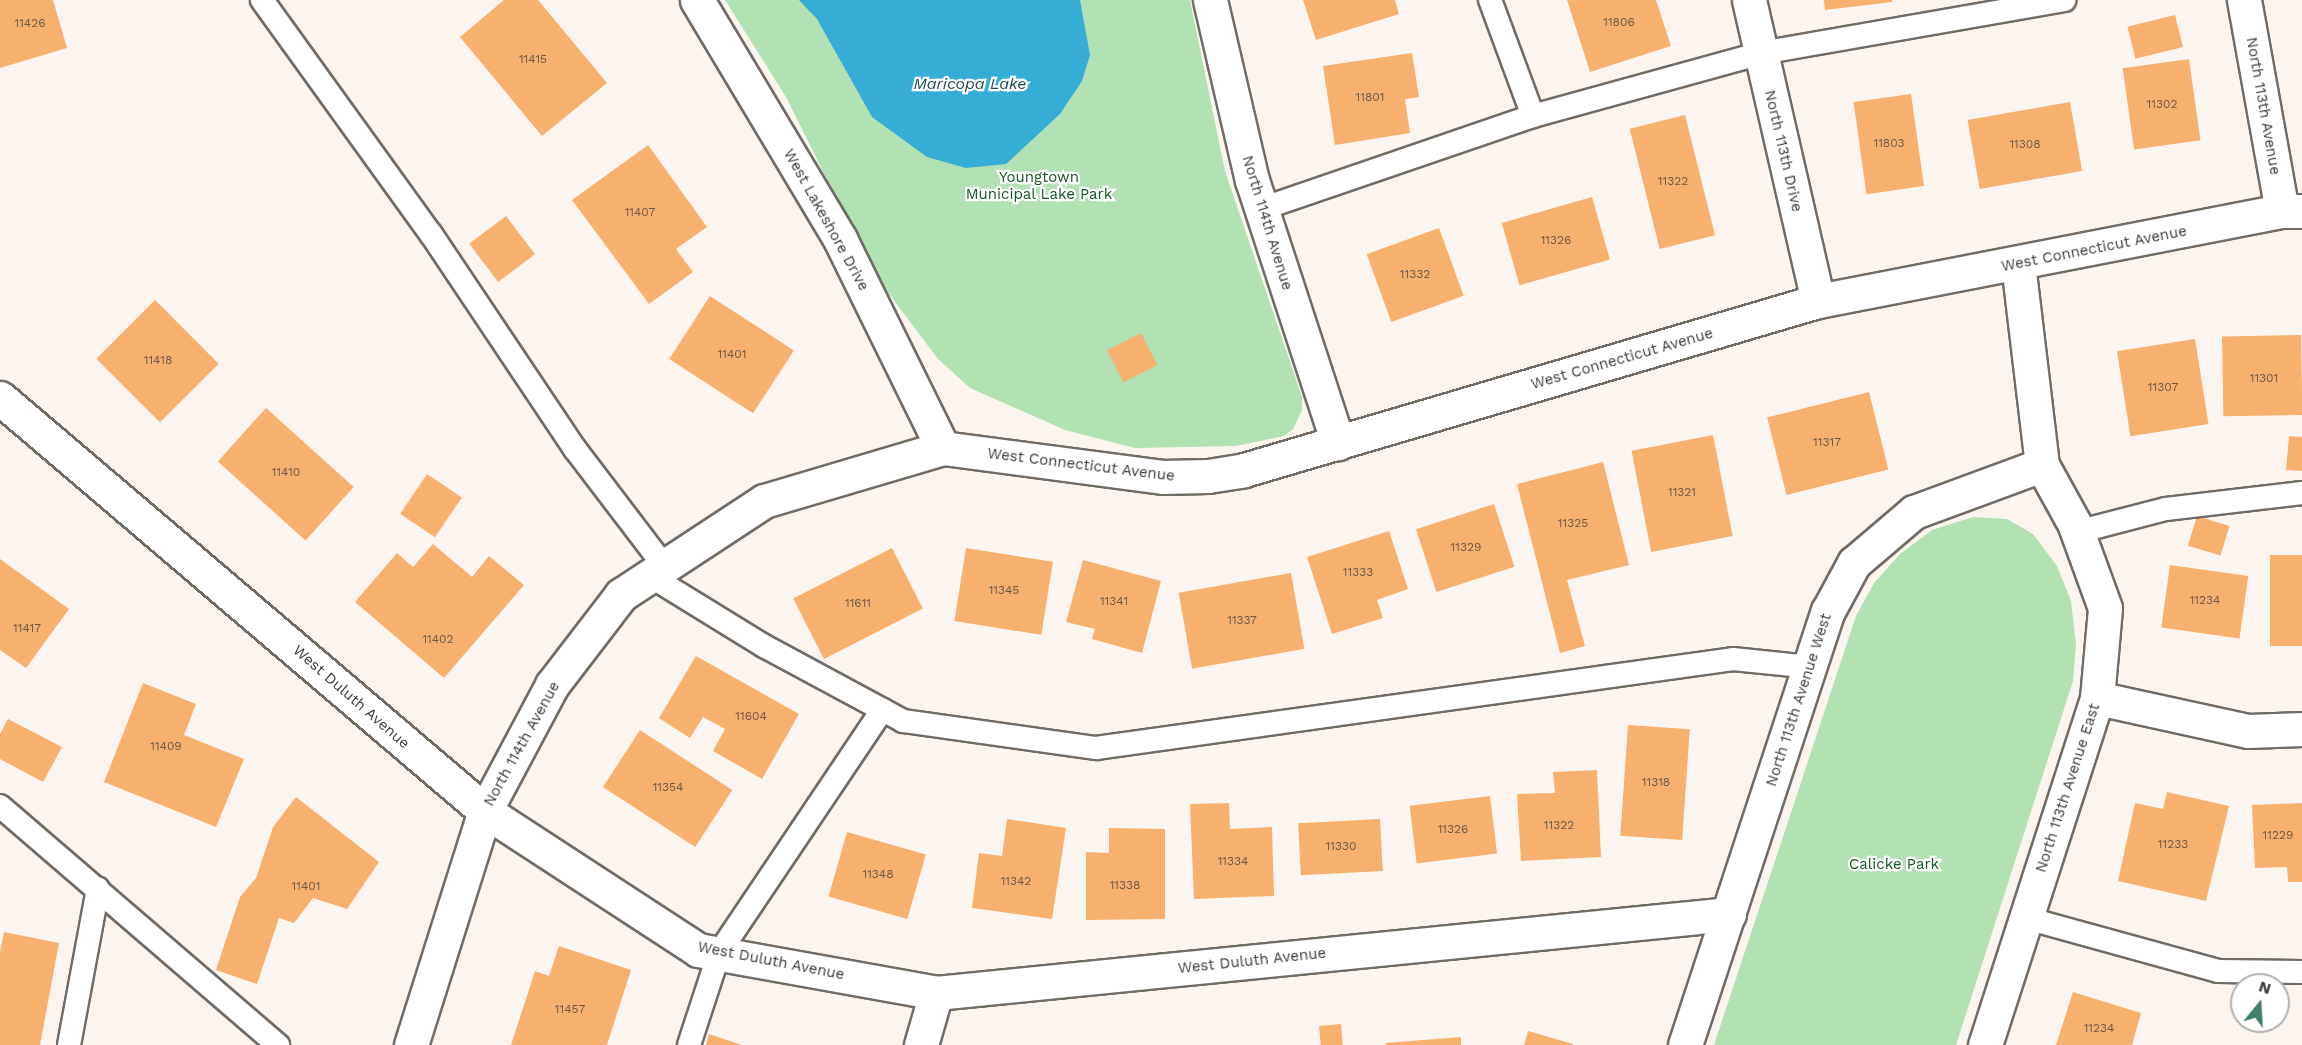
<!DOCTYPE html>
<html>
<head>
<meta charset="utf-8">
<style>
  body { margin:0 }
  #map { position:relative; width:2302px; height:1045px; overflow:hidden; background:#fcf5ef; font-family:"Work Sans",sans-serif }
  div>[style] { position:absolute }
  .green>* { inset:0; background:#b2e1b3 }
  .water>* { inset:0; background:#36add6 }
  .building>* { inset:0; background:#f8b06e; transform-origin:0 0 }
  .roads { filter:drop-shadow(2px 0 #716b66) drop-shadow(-2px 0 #716b66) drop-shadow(0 2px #716b66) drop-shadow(0 -2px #716b66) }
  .lane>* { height:22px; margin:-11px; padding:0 11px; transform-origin:11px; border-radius:11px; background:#fff }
  .street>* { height:33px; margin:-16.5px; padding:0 16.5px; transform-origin:16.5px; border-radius:16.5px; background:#fff }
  span { translate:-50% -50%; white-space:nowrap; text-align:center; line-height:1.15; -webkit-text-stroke:4.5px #fff; paint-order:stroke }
  .number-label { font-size:12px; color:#6c5846 }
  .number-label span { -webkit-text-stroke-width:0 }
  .street-label { font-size:15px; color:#3e3b38 }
  .park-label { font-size:15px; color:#0f5a1c }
  .water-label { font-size:16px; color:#18495a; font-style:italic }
  .north { position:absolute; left:2230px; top:973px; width:60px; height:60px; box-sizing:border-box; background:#fff; border:2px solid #b2b1af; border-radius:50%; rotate:18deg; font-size:16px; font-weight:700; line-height:24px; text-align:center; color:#3e3b38 }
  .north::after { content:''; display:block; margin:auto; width:21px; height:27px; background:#3e7f6f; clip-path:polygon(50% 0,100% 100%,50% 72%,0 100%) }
</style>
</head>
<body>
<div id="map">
  <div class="green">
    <div style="clip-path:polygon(725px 0,1190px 0,1225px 171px,1302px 397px,1302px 410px,1293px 429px,1284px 436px,1236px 446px,1135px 448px,1065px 430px,970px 388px,938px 359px,874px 274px,786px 97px)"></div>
    <div style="clip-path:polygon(1973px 517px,2007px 519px,2033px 534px,2057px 566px,2071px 601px,2076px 645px,2073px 681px,1956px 1045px,1714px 1045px,1856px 616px,1874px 583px,1900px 554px,1932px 530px)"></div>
  </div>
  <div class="water">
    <div style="clip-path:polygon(799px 0,1080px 0,1090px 55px,1082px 81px,1060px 114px,1006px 164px,966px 168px,927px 157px,872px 117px,817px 19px)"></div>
  </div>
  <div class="building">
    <div style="clip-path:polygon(0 0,53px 0,67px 48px,0 68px)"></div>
    <div style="clip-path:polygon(504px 0,538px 0,607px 83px,542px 136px,460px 37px)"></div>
    <div style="clip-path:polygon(1303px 0,1395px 0,1399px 14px,1316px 40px)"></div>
    <div style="clip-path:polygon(1567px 0,1656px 0,1671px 46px,1590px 72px)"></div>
    <div style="clip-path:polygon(1824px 0,1892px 0,1892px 2px,1825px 10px)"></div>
    <div style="left:2175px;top:15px;width:33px;height:49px;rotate:76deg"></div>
    <div style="clip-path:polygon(1412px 53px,1419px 97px,1405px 99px,1410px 133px,1335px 145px,1323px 66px)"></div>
    <div style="left:2189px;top:59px;width:82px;height:67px;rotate:82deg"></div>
    <div style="left:1911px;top:94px;width:93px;height:58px;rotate:82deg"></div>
    <div style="left:2070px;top:102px;width:70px;height:104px;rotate:80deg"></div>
    <div style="left:1685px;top:115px;width:124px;height:57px;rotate:76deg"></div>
    <div style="clip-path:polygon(648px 145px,707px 227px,676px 249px,693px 272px,649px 304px,572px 200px)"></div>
    <div style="left:1592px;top:197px;width:65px;height:94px;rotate:74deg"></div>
    <div style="left:506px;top:216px;width:48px;height:46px;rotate:53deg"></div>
    <div style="left:1439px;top:228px;width:72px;height:77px;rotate:70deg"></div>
    <div style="left:710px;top:296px;width:100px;height:75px;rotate:33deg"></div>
    <div style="left:155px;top:300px;width:90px;height:83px;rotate:45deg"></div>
    <div style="left:1141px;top:333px;width:36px;height:38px;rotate:63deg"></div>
    <div style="left:2301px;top:335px;width:80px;height:79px;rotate:89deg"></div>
    <div style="left:2195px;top:339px;width:86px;height:79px;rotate:81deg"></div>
    <div style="left:1869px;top:392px;width:80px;height:105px;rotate:76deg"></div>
    <div style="left:266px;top:408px;width:118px;height:72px;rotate:42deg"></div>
    <div style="left:1713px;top:435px;width:103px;height:83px;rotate:79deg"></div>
    <div style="clip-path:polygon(2289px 436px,2302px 437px,2302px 471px,2286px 470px)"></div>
    <div style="clip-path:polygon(1603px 462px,1629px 565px,1567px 580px,1585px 646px,1560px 653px,1517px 484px)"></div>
    <div style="left:427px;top:474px;width:42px;height:48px;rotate:34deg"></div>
    <div style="left:1494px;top:504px;width:66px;height:82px;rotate:72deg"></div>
    <div style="left:2197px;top:516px;width:34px;height:31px;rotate:17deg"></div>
    <div style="clip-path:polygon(1389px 531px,1408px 589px,1377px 600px,1383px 618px,1332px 634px,1307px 557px)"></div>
    <div style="clip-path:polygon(433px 544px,472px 577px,489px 556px,524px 585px,444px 678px,355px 602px,397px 553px,413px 567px)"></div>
    <div style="left:892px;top:548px;width:68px;height:111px;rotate:63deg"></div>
    <div style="left:966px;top:548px;width:88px;height:74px;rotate:9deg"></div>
    <div style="left:2270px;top:555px;width:32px;height:91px"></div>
    <div style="clip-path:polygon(0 559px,69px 609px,26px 668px,0 650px)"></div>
    <div style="clip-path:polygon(1083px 560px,1161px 581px,1142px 653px,1092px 639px,1095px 629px,1066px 622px)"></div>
    <div style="left:2170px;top:565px;width:79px;height:63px;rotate:8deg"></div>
    <div style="left:1291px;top:573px;width:77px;height:114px;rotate:80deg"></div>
    <div style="clip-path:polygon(696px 656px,799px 714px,762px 779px,713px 751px,725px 729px,703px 717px,690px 738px,659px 718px)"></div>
    <div style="clip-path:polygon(143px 683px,196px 704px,184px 735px,244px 759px,216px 827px,104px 782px)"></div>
    <div style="clip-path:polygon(8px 719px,62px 747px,43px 782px,0 759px,0 734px)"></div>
    <div style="left:1628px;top:725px;width:62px;height:111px;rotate:4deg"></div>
    <div style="left:640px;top:730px;width:110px;height:68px;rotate:33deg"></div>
    <div style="clip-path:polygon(1597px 770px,1601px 857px,1521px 861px,1517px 794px,1555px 793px,1553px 772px)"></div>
    <div style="clip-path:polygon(2167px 792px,2229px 806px,2206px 901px,2118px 881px,2135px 803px,2163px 809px)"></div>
    <div style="left:1490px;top:796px;width:58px;height:81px;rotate:83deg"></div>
    <div style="clip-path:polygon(296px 797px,379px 862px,347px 909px,313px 898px,294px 923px,279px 918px,257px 984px,216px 970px,240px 897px,256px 878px,273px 827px)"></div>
    <div style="clip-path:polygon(1229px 803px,1230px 829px,1272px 827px,1274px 896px,1194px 899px,1190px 804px)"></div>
    <div style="clip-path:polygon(2302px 803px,2302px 882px,2288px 882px,2287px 867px,2255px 868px,2252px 805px)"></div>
    <div style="clip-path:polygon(1007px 819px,1066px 828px,1052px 919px,972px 908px,979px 853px,1002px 856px)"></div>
    <div style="left:1380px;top:819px;width:52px;height:82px;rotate:87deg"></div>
    <div style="clip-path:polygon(1109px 828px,1165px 829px,1165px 919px,1086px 920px,1086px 852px,1109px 853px)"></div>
    <div style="left:847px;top:832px;width:82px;height:67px;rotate:16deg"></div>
    <div style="clip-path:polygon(4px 932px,59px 943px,40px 1045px,0 1045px,0 952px)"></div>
    <div style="clip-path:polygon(559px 946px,631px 970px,607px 1045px,511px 1045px,535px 971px,549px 976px)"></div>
    <div style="clip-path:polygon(2073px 992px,2141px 1013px,2132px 1045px,2056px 1045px)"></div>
    <div style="left:1341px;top:1024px;width:21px;height:22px;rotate:85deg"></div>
    <div style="clip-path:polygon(1528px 1031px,1573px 1044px,1573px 1045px,1524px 1045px)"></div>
    <div style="clip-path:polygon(709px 1034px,742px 1045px,706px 1045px)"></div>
    <div style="clip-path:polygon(1461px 1037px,1461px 1045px,1386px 1045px,1386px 1043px)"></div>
  </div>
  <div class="roads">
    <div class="lane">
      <div style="left:262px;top:0;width:289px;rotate:54.2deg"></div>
      <div style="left:431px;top:234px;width:259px;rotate:56.2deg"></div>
      <div style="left:575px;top:449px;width:147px;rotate:52.7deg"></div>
      <div style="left:1533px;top:116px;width:237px;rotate:-15.4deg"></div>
      <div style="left:1761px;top:53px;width:308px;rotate:-9.9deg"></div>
      <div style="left:1261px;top:209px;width:287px;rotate:-18.9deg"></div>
      <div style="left:1533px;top:116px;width:124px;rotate:-110.3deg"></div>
      <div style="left:2077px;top:532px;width:92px;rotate:-14.5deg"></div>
      <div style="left:2166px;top:509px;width:137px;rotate:-6.7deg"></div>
      <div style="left:650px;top:576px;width:134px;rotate:31.6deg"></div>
      <div style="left:764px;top:646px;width:158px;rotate:28.3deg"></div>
      <div style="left:903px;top:721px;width:195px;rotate:8deg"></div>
      <div style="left:1096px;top:748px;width:643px;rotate:-7.95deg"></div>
      <div style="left:1733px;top:659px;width:77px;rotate:5.9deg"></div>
      <div style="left:0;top:806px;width:367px;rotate:40.7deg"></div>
      <div style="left:2026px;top:918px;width:199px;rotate:15.4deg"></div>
      <div style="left:2218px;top:971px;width:84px;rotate:0.7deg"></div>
      <div style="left:69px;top:1045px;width:159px;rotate:-79.5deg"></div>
      <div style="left:689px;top:1045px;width:97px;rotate:-71.9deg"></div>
      <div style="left:719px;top:953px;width:293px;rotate:-56.1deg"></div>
    </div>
    <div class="street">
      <div style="left:697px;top:0;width:279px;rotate:59.1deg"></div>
      <div style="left:840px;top:239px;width:233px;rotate:63.8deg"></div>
      <div style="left:1210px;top:0;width:185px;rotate:76.9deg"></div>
      <div style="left:1252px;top:180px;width:277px;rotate:71.9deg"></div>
      <div style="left:1749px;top:0;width:309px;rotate:77.1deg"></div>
      <div style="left:2244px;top:0;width:214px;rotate:79.8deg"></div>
      <div style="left:0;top:398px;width:637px;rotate:40.42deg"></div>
      <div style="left:485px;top:811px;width:254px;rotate:33.1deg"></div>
      <div style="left:698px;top:950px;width:242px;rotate:10.2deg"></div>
      <div style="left:936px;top:993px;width:797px;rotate:-5.69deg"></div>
      <div style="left:2097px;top:698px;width:155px;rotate:12.3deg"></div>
      <div style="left:2248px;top:731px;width:54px;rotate:-2.1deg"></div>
      <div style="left:411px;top:1045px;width:245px;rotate:-72.5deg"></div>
      <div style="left:485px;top:811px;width:143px;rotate:-62deg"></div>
      <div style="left:552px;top:685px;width:113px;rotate:-52.5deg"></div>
      <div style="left:621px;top:595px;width:171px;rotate:-33.3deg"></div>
      <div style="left:764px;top:501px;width:187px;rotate:-16.5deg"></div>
      <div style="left:943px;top:448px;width:221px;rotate:7.5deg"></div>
      <div style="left:1162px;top:477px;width:46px;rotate:-1.2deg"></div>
      <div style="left:1208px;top:476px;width:36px;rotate:-9deg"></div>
      <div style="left:1244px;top:470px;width:598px;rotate:-16.41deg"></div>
      <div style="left:1818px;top:301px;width:473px;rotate:-11deg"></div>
      <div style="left:2282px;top:211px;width:20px"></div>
      <div style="left:921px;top:1045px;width:54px;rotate:-73.9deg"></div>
      <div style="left:1685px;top:1045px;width:457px;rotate:-71.8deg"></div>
      <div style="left:1828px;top:611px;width:55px;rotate:-61.6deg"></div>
      <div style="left:1854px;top:563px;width:79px;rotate:-40.4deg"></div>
      <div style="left:1914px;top:512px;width:136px;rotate:-20.2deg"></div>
      <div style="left:1985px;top:1045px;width:365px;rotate:-72.1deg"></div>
      <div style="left:2097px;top:698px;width:90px;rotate:-84.9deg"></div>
      <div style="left:2105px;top:608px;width:90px;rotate:-110deg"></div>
      <div style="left:2074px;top:523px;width:66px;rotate:-118.9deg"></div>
      <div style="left:2042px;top:465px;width:202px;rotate:-96.8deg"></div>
    </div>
  </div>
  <div class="number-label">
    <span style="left:1619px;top:23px">11806</span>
    <span style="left:30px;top:24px">11426</span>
    <span style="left:533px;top:60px">11415</span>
    <span style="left:1370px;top:98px">11801</span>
    <span style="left:2162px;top:105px">11302</span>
    <span style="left:1889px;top:144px">11803</span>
    <span style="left:2025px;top:145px">11308</span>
    <span style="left:1673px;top:182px">11322</span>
    <span style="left:640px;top:213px">11407</span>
    <span style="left:1556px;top:241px">11326</span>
    <span style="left:1415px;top:275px">11332</span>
    <span style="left:732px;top:355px">11401</span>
    <span style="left:158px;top:361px">11418</span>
    <span style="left:2264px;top:379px">11301</span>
    <span style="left:2163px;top:388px">11307</span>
    <span style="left:1827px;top:443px">11317</span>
    <span style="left:286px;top:473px">11410</span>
    <span style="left:1682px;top:493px">11321</span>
    <span style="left:1573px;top:524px">11325</span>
    <span style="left:1466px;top:548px">11329</span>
    <span style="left:1358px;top:573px">11333</span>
    <span style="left:1004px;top:591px">11345</span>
    <span style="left:2205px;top:601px">11234</span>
    <span style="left:1114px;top:602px">11341</span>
    <span style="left:858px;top:604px">11611</span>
    <span style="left:1242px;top:621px">11337</span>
    <span style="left:27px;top:629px">11417</span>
    <span style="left:438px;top:640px">11402</span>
    <span style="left:751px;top:717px">11604</span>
    <span style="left:166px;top:747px">11409</span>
    <span style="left:1656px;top:783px">11318</span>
    <span style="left:668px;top:788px">11354</span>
    <span style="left:1559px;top:826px">11322</span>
    <span style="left:1453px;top:830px">11326</span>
    <span style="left:2278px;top:836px">11229</span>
    <span style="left:2173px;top:845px">11233</span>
    <span style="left:1341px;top:847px">11330</span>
    <span style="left:1233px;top:862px">11334</span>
    <span style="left:878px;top:875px">11348</span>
    <span style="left:1016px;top:882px">11342</span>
    <span style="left:1125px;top:886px">11338</span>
    <span style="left:306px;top:887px">11401</span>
    <span style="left:570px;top:1010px">11457</span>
    <span style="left:2099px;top:1029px">11234</span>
  </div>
  <div class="street-label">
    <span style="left:2263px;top:106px;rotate:80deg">North 113th Avenue</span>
    <span style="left:1783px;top:151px;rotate:77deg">North 113th Drive</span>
    <span style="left:826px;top:220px;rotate:61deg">West Lakeshore Drive</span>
    <span style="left:1267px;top:223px;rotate:73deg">North 114th Avenue</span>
    <span style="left:2094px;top:249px;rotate:-11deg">West Connecticut Avenue</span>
    <span style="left:1622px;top:359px;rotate:-16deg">West Connecticut Avenue</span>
    <span style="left:1081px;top:465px;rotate:7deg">West Connecticut Avenue</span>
    <span style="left:351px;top:697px;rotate:41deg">West Duluth Avenue</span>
    <span style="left:1799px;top:700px;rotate:-72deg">North 113th Avenue West</span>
    <span style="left:522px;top:744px;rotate:-61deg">North 114th Avenue</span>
    <span style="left:2068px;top:788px;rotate:-72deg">North 113th Avenue East</span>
    <span style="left:771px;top:961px;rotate:11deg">West Duluth Avenue</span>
    <span style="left:1252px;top:961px;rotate:-6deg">West Duluth Avenue</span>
  </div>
  <div class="park-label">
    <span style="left:1039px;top:186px">Youngtown<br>Municipal Lake Park</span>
    <span style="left:1894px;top:865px">Calicke Park</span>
  </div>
  <div class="water-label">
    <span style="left:970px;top:84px">Maricopa Lake</span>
  </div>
  <div class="north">N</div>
</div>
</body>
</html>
